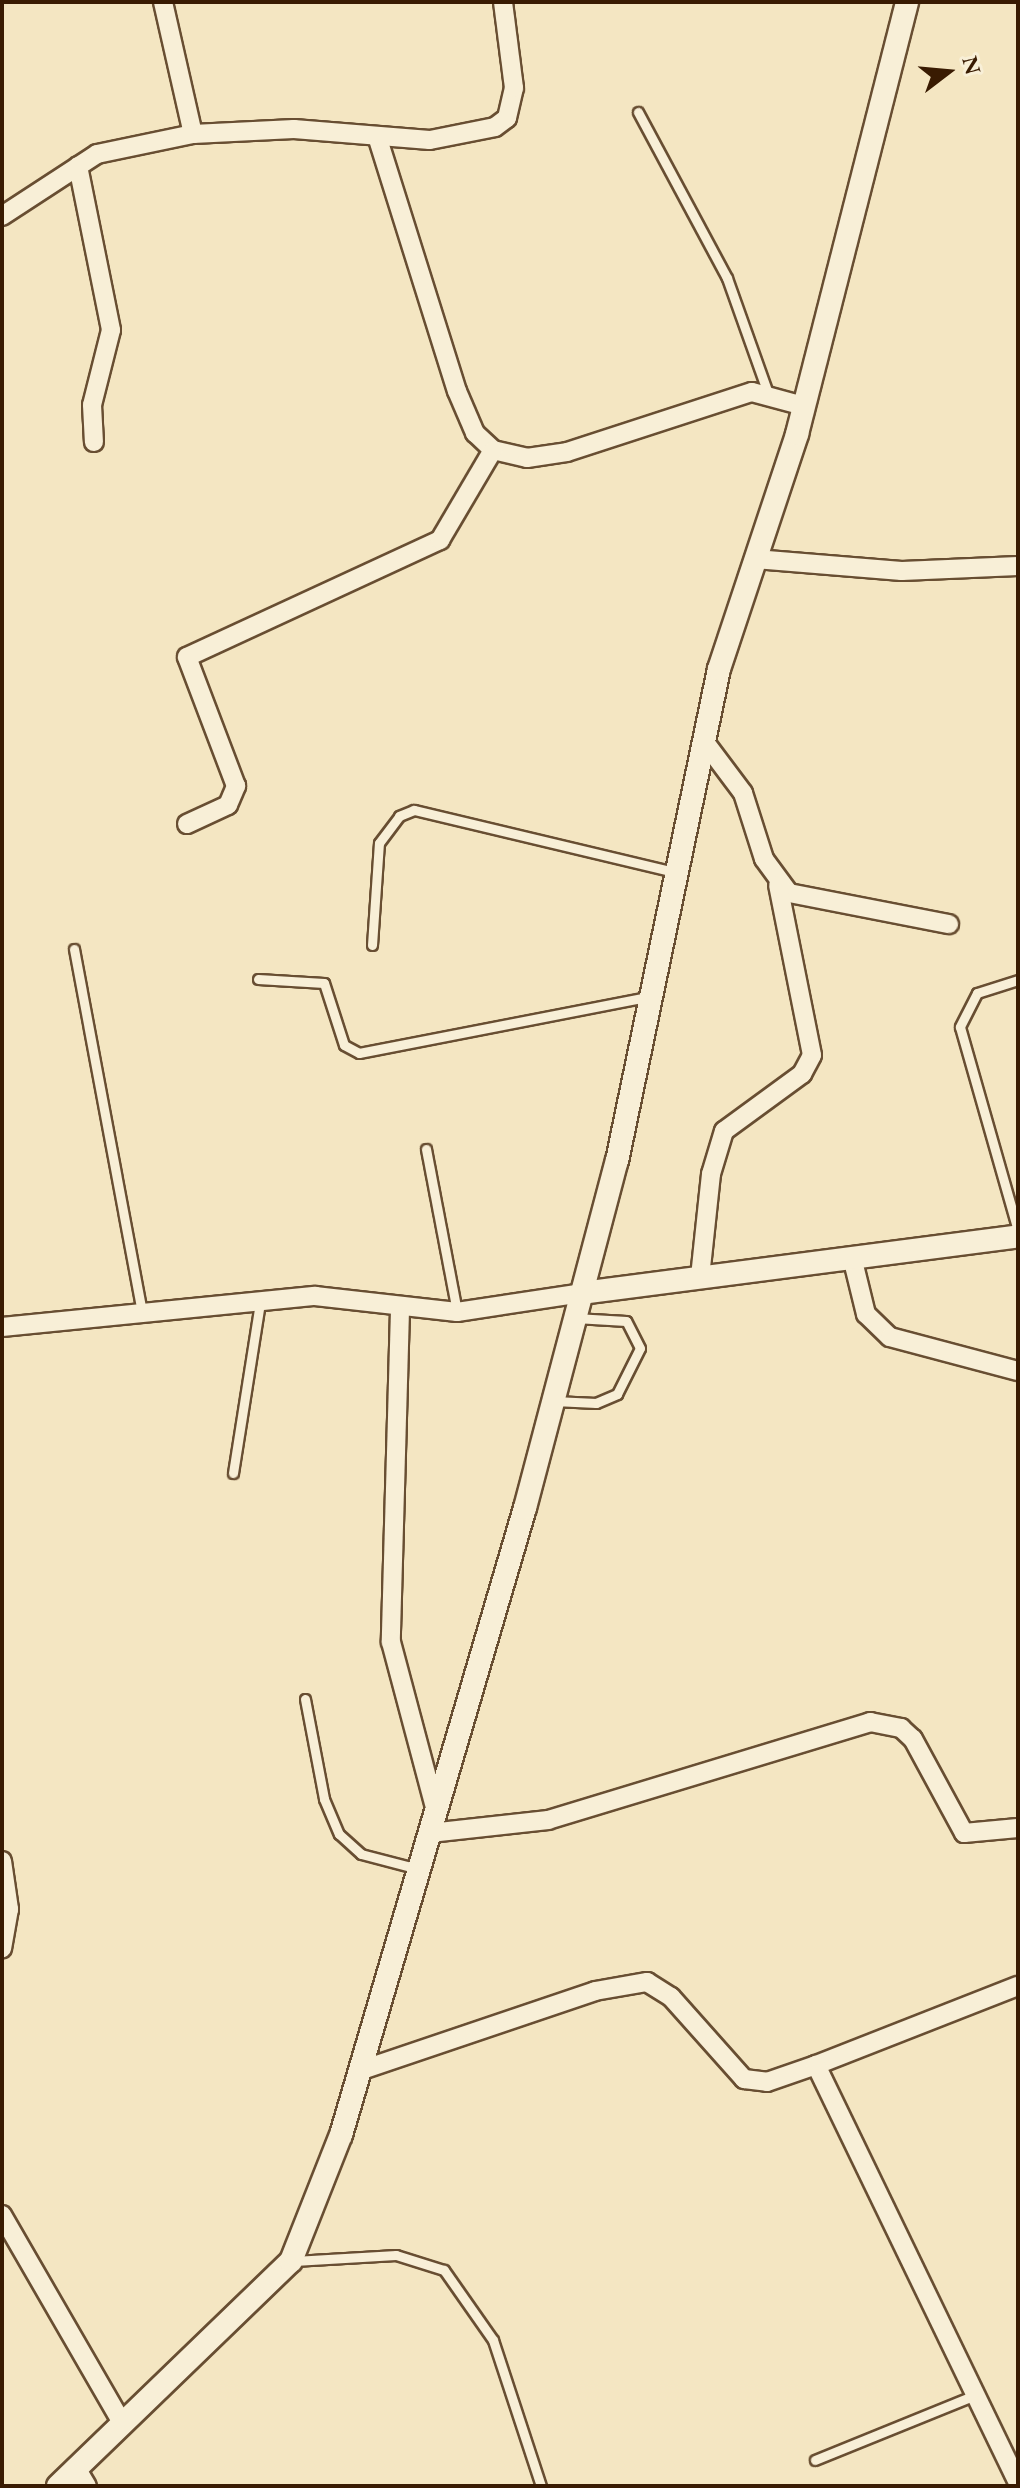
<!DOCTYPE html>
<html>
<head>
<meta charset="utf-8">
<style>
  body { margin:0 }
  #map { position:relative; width:1020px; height:2488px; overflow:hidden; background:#f4e6c2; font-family:"EB Garamond",serif }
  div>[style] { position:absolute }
  .roads { filter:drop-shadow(2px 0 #684e32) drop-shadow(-2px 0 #684e32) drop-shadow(0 2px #684e32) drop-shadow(0 -2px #684e32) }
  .service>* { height:9px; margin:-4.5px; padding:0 4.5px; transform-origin:4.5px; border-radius:4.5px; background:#f8efd7 }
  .minor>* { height:18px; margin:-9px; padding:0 9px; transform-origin:9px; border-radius:9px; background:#f8efd7 }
  .tertiary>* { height:22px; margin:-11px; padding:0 11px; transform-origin:11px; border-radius:11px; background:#f8efd7 }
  span { translate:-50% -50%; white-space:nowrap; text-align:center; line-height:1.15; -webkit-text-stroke:7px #f8efd7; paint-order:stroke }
  .frame { position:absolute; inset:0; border:4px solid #391b02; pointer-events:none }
  .north { position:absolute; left:908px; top:32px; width:80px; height:80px; -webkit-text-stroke:6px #f8efd7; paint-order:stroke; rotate:74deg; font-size:22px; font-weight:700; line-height:32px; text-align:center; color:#391b02 }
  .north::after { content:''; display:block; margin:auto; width:28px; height:36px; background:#391b02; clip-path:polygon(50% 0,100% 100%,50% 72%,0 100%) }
</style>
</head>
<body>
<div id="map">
  <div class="roads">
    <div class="service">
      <div style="left:638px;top:112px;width:188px;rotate:61.8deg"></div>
      <div style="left:727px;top:278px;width:122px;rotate:70.4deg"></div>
      <div style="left:372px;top:945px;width:102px;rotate:-86.1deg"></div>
      <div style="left:379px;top:843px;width:34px;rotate:-53deg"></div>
      <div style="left:399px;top:816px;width:16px;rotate:-22deg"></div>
      <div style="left:414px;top:810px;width:268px;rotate:13.4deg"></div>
      <div style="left:74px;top:949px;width:370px;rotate:79.4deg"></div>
      <div style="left:258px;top:979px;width:66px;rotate:3.5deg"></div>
      <div style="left:324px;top:983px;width:65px;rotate:72.1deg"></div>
      <div style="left:344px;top:1045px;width:17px;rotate:28deg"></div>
      <div style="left:359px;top:1053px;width:294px;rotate:-11deg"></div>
      <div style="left:1018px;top:980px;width:43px;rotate:162.4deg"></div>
      <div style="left:977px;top:993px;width:38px;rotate:117deg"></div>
      <div style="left:960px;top:1027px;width:211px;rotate:74.1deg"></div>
      <div style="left:426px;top:1149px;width:166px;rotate:79.2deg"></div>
      <div style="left:554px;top:1401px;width:42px;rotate:2.7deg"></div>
      <div style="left:596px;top:1403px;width:23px;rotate:-23deg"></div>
      <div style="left:617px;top:1394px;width:51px;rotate:-63.4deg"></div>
      <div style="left:640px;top:1348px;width:30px;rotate:-117deg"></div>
      <div style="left:626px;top:1321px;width:51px;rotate:-176.6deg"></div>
      <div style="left:233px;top:1473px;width:173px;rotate:-81deg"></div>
      <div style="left:305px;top:1699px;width:102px;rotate:79.2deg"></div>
      <div style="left:324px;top:1799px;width:38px;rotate:67deg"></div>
      <div style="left:339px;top:1834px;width:30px;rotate:42deg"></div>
      <div style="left:361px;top:1854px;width:59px;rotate:14.7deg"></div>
      <div style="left:294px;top:2261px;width:102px;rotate:-3.4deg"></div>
      <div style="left:396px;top:2255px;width:50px;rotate:17.4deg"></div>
      <div style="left:444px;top:2270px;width:85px;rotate:55deg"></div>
      <div style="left:493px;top:2340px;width:154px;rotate:71.8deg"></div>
      <div style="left:815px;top:2460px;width:173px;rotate:-22.1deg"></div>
    </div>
    <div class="minor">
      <div style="left:163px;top:2px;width:135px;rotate:77.2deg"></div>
      <div style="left:377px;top:136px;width:267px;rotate:72.6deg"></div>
      <div style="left:457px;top:391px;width:46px;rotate:66.8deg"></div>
      <div style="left:475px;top:433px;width:25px;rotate:43deg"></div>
      <div style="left:493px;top:450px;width:35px;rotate:13deg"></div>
      <div style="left:527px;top:458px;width:40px;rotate:-8.5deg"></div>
      <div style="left:567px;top:452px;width:194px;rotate:-18deg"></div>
      <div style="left:752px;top:392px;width:54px;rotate:15.1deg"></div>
      <div style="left:78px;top:166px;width:167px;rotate:78.6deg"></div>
      <div style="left:111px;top:330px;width:77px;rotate:104.2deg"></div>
      <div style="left:92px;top:405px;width:37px;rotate:87deg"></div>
      <div style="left:2px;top:216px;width:113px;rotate:-33.1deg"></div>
      <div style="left:97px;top:154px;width:98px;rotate:-11.8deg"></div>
      <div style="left:193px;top:134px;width:101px;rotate:-2.8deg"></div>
      <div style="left:294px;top:129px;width:136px;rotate:4.6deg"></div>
      <div style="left:430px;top:140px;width:66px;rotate:-11.3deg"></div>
      <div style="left:495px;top:127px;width:15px;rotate:-37deg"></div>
      <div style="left:507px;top:118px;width:31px;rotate:-77deg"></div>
      <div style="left:514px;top:88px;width:87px;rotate:-97.3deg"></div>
      <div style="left:755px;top:559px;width:147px;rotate:4.7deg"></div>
      <div style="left:902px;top:571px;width:116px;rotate:-2.5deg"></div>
      <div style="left:704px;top:741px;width:65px;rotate:53.1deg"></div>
      <div style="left:743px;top:793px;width:69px;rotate:72.3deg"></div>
      <div style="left:764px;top:859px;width:42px;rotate:53.7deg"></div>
      <div style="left:789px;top:893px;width:163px;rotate:11deg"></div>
      <div style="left:187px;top:824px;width:45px;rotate:-24.9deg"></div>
      <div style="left:228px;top:805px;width:21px;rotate:-67deg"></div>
      <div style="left:236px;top:786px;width:138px;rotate:-110.8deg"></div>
      <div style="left:187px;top:657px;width:279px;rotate:-24.8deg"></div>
      <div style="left:440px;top:540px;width:104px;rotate:-59.5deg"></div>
      <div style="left:852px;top:1257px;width:59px;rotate:76.2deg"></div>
      <div style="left:866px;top:1314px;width:33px;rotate:44deg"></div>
      <div style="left:890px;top:1337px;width:132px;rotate:14.9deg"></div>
      <div style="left:700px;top:1277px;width:104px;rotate:-83.9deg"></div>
      <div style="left:711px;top:1174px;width:45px;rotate:-73.2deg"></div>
      <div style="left:724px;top:1131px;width:97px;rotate:-36.2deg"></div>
      <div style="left:802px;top:1074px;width:21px;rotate:-62deg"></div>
      <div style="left:812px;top:1055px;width:173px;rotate:-101.3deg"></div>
      <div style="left:400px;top:1310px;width:332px;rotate:91.6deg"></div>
      <div style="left:391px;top:1642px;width:175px;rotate:75.1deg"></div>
      <div style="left:2px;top:1327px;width:315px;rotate:-5.7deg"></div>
      <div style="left:315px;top:1296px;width:143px;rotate:6.4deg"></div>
      <div style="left:457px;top:1312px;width:126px;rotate:-8.6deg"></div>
      <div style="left:430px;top:1833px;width:119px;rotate:-6.3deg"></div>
      <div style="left:548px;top:1820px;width:337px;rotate:-16.9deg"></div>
      <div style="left:870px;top:1722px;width:32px;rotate:11deg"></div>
      <div style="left:901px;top:1728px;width:16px;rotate:43deg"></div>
      <div style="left:913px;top:1739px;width:107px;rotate:61.5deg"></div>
      <div style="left:964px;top:1833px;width:54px;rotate:-5.3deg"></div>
      <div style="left:2px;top:1861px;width:49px;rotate:81.7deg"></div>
      <div style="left:9px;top:1909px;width:40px;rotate:100deg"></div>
      <div style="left:816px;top:2065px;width:217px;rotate:-21.4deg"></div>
      <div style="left:359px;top:2071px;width:249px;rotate:-18.7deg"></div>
      <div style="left:595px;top:1991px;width:53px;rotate:-9.8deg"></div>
      <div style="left:647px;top:1982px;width:28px;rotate:32deg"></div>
      <div style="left:671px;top:1997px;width:110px;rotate:48.3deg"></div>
      <div style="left:744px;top:2079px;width:23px;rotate:7deg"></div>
      <div style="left:767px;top:2082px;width:52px;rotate:-19.1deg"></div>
      <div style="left:816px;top:2065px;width:463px;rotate:64.2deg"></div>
      <div style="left:2px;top:2215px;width:240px;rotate:60deg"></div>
      <div style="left:76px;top:2468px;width:21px;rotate:59deg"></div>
    </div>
    <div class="tertiary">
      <div style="left:582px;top:1293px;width:440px;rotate:-7.4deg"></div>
      <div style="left:58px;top:2486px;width:324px;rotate:-44deg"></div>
      <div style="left:291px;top:2261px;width:136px;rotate:-68.4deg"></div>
      <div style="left:341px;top:2135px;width:653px;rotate:-73.65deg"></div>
      <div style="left:525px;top:1508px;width:359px;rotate:-75.2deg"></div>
      <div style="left:617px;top:1161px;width:502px;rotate:-78.29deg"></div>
      <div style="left:719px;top:669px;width:248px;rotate:-71.6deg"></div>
      <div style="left:797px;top:434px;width:446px;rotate:-75.7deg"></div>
    </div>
  </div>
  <div class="frame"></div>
  <div class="north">N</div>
</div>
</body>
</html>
